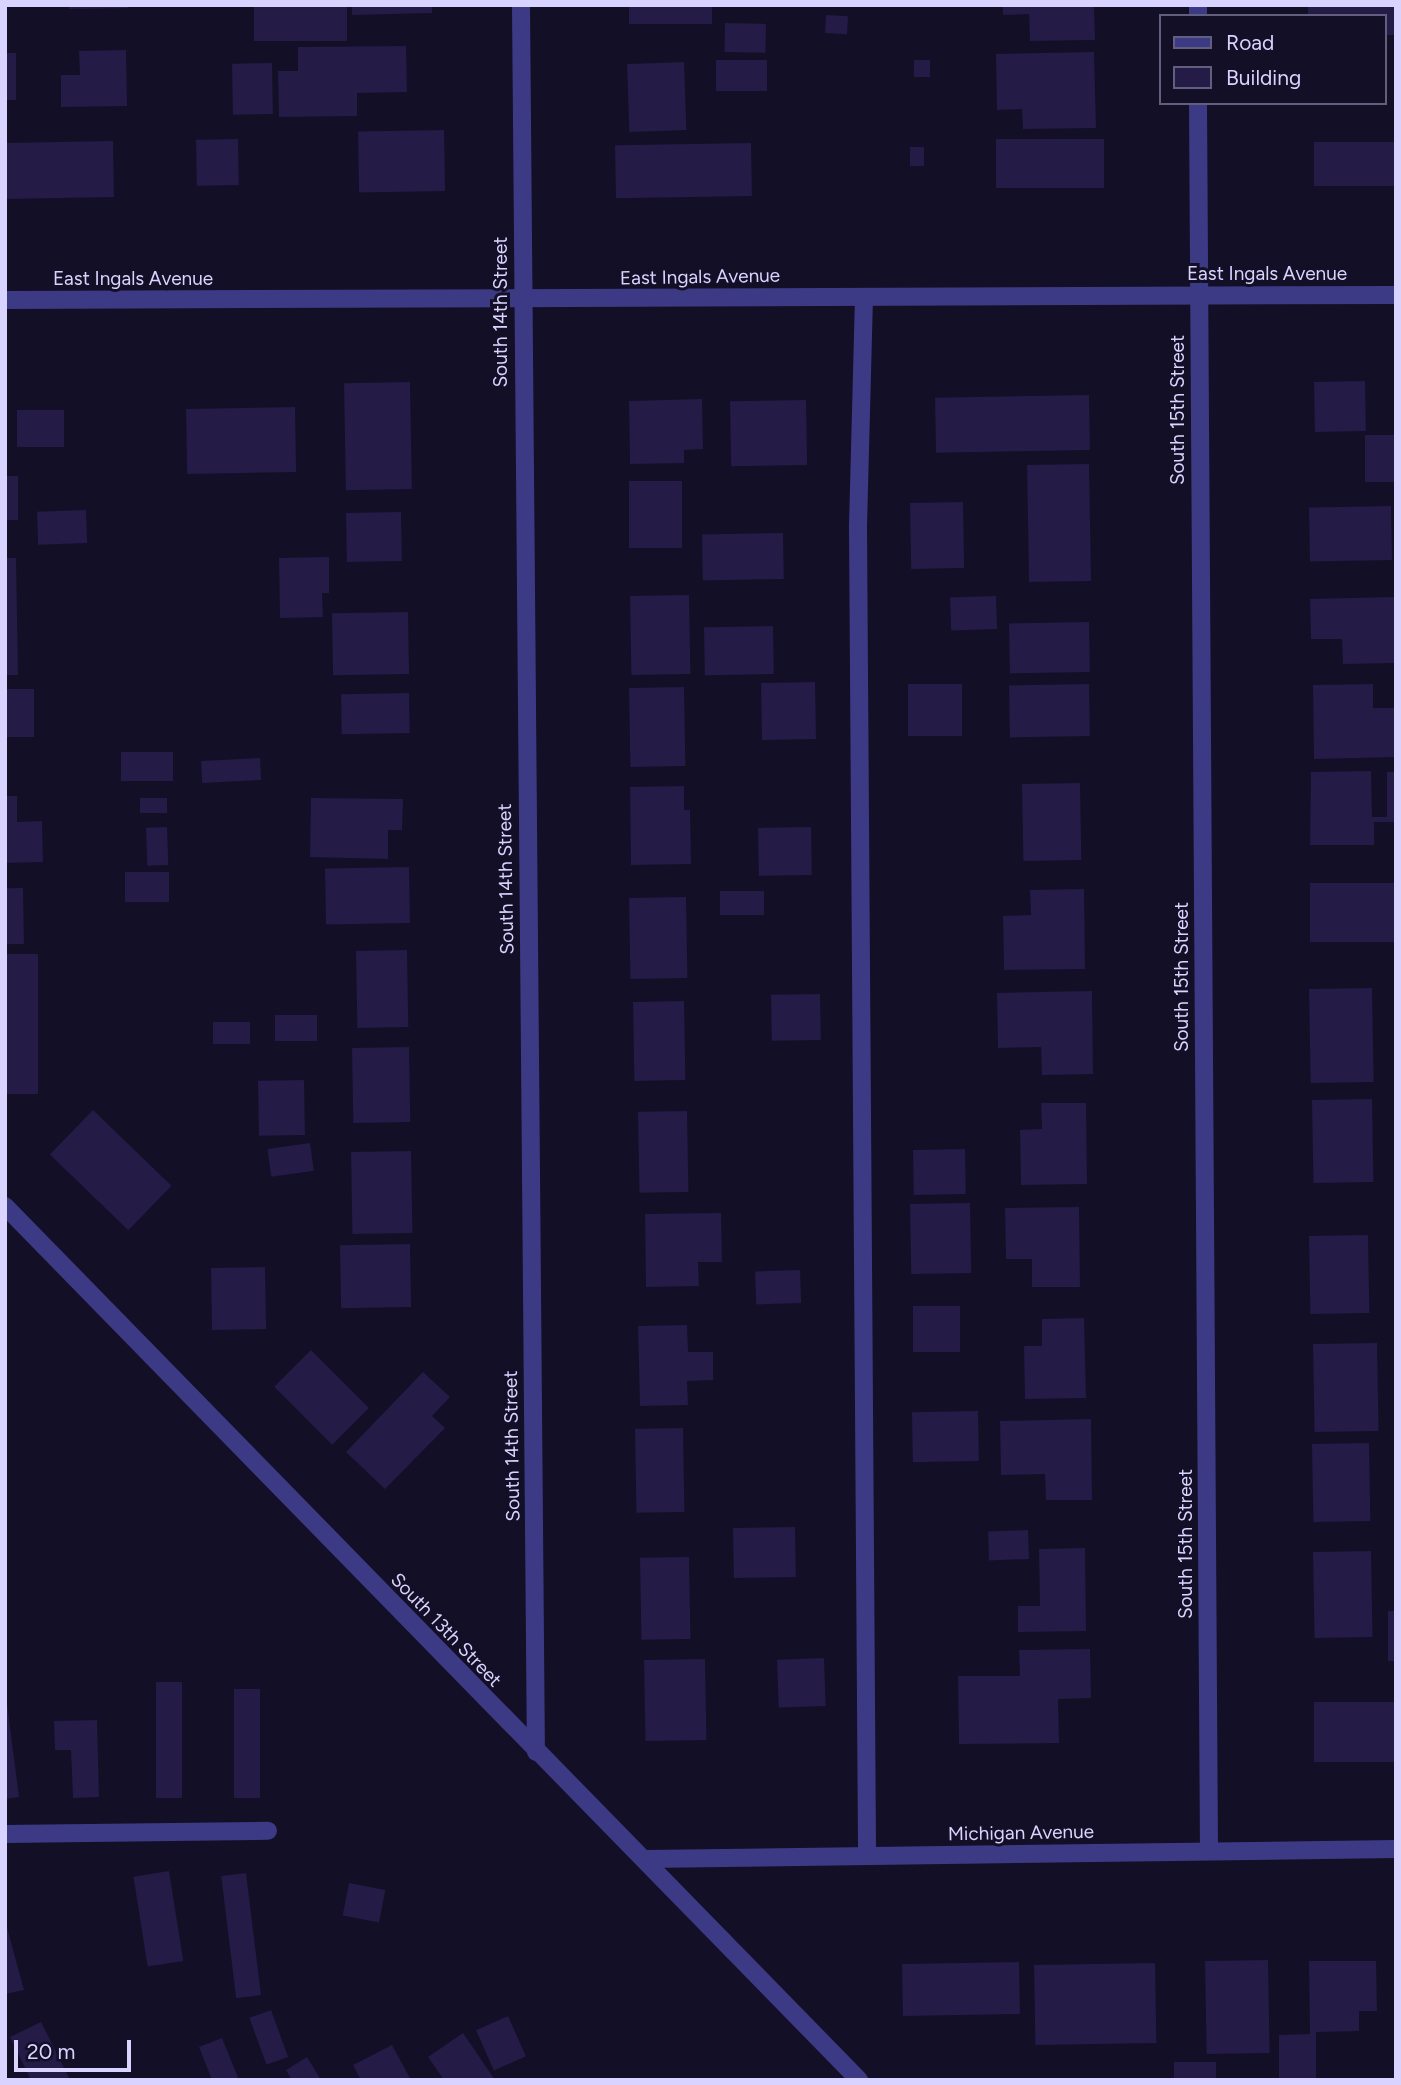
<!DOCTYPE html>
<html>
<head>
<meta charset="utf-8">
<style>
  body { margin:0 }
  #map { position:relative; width:1401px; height:2085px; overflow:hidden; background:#130f26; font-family:Figtree,sans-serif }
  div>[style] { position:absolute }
  .building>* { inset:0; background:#241b47; transform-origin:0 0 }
  .minor>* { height:18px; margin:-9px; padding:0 9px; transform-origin:9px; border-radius:9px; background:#3d3a85 }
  span { translate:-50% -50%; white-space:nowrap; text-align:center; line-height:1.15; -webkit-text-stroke:6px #130f26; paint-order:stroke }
  .street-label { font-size:19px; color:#d9d4ff }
  .frame { position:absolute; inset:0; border:7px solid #d9d4ff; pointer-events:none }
  .legend { position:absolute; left:1159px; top:14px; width:228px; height:91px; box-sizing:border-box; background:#130f26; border:2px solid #625e7d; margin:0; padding:9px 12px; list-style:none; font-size:21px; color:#d9d4ff }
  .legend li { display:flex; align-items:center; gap:14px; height:35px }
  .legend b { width:35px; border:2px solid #625e7d }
  .scale { position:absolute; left:14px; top:2040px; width:117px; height:32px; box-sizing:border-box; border:4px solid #d9d4ff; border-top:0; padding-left:9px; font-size:21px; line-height:24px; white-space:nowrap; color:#d9d4ff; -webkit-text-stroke:5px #130f26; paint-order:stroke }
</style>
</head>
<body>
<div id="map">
  <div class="building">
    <div style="clip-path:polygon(69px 5px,128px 5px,128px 8px,69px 9px)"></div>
    <div style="left:254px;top:5px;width:93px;height:36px"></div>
    <div style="clip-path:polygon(352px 5px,432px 5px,432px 13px,352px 15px)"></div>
    <div style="left:629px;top:5px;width:83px;height:19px"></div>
    <div style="clip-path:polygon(1003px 5px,1094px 5px,1095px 40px,1030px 41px,1029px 14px,1003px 15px)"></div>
    <div style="clip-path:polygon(1308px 5px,1396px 5px,1396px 35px,1385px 35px,1385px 16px,1308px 16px)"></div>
    <div style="left:826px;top:15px;width:22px;height:18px;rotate:3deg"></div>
    <div style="left:725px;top:23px;width:41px;height:29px;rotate:1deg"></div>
    <div style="clip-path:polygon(406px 46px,407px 92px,357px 93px,357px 116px,279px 117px,278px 71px,298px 71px,298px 47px)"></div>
    <div style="clip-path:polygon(126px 50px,127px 106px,61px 107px,61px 75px,80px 75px,79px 51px)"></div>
    <div style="clip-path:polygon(1094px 52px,1096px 128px,1023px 129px,1022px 109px,997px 110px,996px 54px)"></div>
    <div style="left:5px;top:53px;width:11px;height:47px"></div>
    <div style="left:716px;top:60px;width:51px;height:31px"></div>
    <div style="left:914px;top:60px;width:16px;height:17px"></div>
    <div style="left:684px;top:62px;width:68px;height:57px;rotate:88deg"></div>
    <div style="left:272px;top:63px;width:51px;height:40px;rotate:89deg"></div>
    <div style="left:444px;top:130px;width:61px;height:86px;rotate:89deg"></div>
    <div style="left:238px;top:139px;width:46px;height:42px;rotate:89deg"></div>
    <div style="left:1104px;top:139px;width:49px;height:108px;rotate:90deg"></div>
    <div style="left:113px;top:141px;width:56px;height:108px;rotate:89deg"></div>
    <div style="left:1396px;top:142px;width:44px;height:82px;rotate:90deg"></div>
    <div style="left:751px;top:143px;width:53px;height:136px;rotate:89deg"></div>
    <div style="left:910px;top:147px;width:14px;height:19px"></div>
    <div style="left:1365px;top:381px;width:50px;height:51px;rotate:89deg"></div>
    <div style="left:410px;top:382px;width:107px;height:66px;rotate:89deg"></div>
    <div style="left:1089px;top:395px;width:55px;height:154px;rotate:89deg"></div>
    <div style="clip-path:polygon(702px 399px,703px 449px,684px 450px,684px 463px,630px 464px,629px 401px)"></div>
    <div style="left:806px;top:400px;width:65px;height:76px;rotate:89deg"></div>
    <div style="left:295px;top:407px;width:65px;height:109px;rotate:89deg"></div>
    <div style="left:17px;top:410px;width:47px;height:37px"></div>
    <div style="left:1365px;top:435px;width:31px;height:47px"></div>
    <div style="left:1089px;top:464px;width:117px;height:62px;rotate:89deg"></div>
    <div style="left:5px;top:476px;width:13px;height:44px"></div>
    <div style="left:629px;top:481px;width:53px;height:67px"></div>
    <div style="left:963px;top:502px;width:66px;height:53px;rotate:89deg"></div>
    <div style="left:1391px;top:506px;width:54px;height:82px;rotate:89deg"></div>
    <div style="left:86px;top:510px;width:33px;height:49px;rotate:88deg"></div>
    <div style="left:401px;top:512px;width:49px;height:55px;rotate:89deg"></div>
    <div style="left:783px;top:533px;width:46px;height:81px;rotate:89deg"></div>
    <div style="clip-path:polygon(329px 557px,329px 593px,322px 593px,323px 617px,280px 618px,279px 558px)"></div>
    <div style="clip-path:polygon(5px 558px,16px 558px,18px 675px,5px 675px)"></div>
    <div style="left:689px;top:595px;width:79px;height:59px;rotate:89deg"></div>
    <div style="left:996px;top:596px;width:33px;height:46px;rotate:88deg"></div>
    <div style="clip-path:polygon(1394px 597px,1395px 663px,1343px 664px,1342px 639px,1311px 639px,1310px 599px)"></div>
    <div style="left:408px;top:612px;width:62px;height:76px;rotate:89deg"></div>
    <div style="left:1089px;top:622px;width:50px;height:80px;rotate:89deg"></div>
    <div style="left:773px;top:626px;width:48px;height:69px;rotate:89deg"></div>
    <div style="left:815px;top:682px;width:57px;height:54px;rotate:89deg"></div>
    <div style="left:908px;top:684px;width:54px;height:52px"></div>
    <div style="left:1089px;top:684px;width:52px;height:80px;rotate:89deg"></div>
    <div style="clip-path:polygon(1373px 684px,1373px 708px,1396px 708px,1396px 757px,1314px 759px,1313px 685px)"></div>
    <div style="left:684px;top:687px;width:79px;height:55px;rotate:89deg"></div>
    <div style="left:5px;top:689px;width:29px;height:48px"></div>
    <div style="left:409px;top:693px;width:40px;height:68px;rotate:89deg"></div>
    <div style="left:173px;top:752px;width:29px;height:52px;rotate:90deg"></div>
    <div style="left:260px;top:758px;width:22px;height:59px;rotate:87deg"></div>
    <div style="clip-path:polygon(1371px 771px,1372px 817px,1387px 817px,1387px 772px,1396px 772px,1396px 822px,1374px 822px,1374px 845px,1310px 845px,1311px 772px)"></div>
    <div style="left:1080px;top:783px;width:77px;height:58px;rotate:89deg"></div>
    <div style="clip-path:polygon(684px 786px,684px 810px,690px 810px,691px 864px,631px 865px,630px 787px)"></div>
    <div style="clip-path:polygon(5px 796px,17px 796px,17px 822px,42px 821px,43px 862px,5px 863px)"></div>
    <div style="left:167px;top:798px;width:15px;height:27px;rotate:90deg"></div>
    <div style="clip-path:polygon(311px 798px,403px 799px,402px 830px,388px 830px,388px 859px,310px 857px)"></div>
    <div style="left:167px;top:827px;width:38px;height:21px;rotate:88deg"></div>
    <div style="left:811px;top:827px;width:48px;height:53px;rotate:89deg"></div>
    <div style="left:409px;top:867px;width:56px;height:84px;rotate:89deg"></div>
    <div style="left:125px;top:872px;width:44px;height:30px"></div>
    <div style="left:1396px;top:883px;width:59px;height:86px;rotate:90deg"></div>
    <div style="left:23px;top:888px;width:56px;height:18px;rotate:89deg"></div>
    <div style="clip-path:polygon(1084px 889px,1085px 969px,1004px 970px,1003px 916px,1031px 915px,1030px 890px)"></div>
    <div style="left:720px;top:891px;width:44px;height:24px"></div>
    <div style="left:686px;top:897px;width:81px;height:57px;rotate:89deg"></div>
    <div style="left:407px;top:950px;width:77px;height:51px;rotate:89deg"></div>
    <div style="left:5px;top:954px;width:33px;height:140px"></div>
    <div style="left:1372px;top:988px;width:94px;height:63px;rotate:89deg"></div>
    <div style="clip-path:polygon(1092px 991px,1093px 1074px,1042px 1075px,1041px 1047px,998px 1048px,997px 993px)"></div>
    <div style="left:820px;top:994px;width:46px;height:49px;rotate:89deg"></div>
    <div style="left:684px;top:1001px;width:79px;height:51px;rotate:89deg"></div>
    <div style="left:275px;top:1015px;width:42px;height:26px"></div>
    <div style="left:250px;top:1022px;width:22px;height:37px;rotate:90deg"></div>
    <div style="left:409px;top:1047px;width:75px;height:57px;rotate:89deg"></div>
    <div style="left:304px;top:1080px;width:55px;height:46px;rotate:89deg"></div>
    <div style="left:1372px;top:1099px;width:83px;height:60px;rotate:89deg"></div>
    <div style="clip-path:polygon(1041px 1103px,1086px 1103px,1087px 1184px,1021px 1185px,1020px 1130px,1042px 1129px)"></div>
    <div style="left:93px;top:1110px;width:109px;height:62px;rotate:44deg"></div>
    <div style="left:687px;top:1111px;width:81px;height:49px;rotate:89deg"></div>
    <div style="left:310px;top:1143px;width:28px;height:43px;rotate:82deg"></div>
    <div style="left:965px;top:1149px;width:45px;height:52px;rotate:89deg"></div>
    <div style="left:411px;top:1151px;width:82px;height:60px;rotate:89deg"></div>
    <div style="left:970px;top:1203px;width:70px;height:60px;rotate:89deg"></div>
    <div style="clip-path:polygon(1079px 1207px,1080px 1287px,1032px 1287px,1032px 1259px,1006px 1259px,1005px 1208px)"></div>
    <div style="clip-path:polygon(721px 1213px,722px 1262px,698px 1262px,699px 1286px,646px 1287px,645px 1214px)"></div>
    <div style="left:1368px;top:1235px;width:78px;height:59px;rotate:89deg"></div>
    <div style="left:410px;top:1244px;width:63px;height:70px;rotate:89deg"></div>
    <div style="left:265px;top:1267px;width:62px;height:54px;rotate:89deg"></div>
    <div style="left:800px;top:1270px;width:33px;height:45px;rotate:88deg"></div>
    <div style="left:960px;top:1306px;width:46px;height:47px;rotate:90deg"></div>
    <div style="clip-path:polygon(1084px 1318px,1086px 1398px,1025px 1399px,1024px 1346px,1042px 1346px,1042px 1319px)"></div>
    <div style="clip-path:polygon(687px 1325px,688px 1352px,713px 1352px,713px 1380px,687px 1381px,688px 1405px,640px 1406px,638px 1326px)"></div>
    <div style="left:1377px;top:1343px;width:88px;height:64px;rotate:89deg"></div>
    <div style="left:311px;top:1350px;width:82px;height:52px;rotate:45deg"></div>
    <div style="clip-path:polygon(423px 1372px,450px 1397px,432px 1416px,445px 1428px,385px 1489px,346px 1452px)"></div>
    <div style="left:978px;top:1411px;width:50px;height:66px;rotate:89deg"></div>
    <div style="clip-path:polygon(1091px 1419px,1092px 1500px,1046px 1500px,1045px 1474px,1001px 1475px,1000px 1421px)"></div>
    <div style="left:683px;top:1428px;width:84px;height:48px;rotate:89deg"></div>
    <div style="left:1369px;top:1443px;width:78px;height:57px;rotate:89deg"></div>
    <div style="left:795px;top:1527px;width:50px;height:62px;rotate:89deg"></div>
    <div style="left:1028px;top:1530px;width:29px;height:40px;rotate:88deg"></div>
    <div style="clip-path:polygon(1085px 1548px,1086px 1631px,1018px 1632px,1018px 1606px,1040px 1606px,1039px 1549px)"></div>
    <div style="left:1371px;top:1551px;width:86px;height:58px;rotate:89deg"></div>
    <div style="left:689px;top:1557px;width:82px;height:49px;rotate:89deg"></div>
    <div style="left:1388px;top:1611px;width:8px;height:50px"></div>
    <div style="clip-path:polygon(1090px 1649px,1091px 1698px,1058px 1699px,1059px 1743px,959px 1744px,958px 1676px,1020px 1676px,1019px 1650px)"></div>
    <div style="left:824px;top:1658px;width:48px;height:47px;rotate:88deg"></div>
    <div style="left:705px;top:1659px;width:81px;height:61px;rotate:89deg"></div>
    <div style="left:156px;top:1682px;width:26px;height:116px"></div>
    <div style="clip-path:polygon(5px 1688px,19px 1797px,5px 1799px)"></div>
    <div style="left:234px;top:1689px;width:26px;height:109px"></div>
    <div style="left:1396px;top:1702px;width:60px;height:82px;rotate:90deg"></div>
    <div style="clip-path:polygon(97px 1720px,99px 1797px,73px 1798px,71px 1750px,55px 1750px,54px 1721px)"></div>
    <div style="left:169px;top:1871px;width:91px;height:36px;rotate:81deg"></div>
    <div style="left:246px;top:1873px;width:123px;height:25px;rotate:83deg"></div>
    <div style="left:349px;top:1883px;width:37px;height:33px;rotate:11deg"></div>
    <div style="clip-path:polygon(5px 1920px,24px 1990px,5px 1994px)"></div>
    <div style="left:1268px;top:1960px;width:93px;height:63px;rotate:89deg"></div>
    <div style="clip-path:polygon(1309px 1961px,1376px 1961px,1377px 2011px,1359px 2011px,1359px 2031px,1316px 2032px,1316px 2078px,1279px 2079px,1279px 2035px,1310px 2034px)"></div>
    <div style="left:1019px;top:1962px;width:52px;height:117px;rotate:89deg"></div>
    <div style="left:1155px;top:1963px;width:80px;height:121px;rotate:89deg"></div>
    <div style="left:271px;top:2010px;width:50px;height:23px;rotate:70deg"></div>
    <div style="left:508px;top:2016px;width:44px;height:35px;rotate:66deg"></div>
    <div style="clip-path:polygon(41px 2022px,70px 2080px,31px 2080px,10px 2037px)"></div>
    <div style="clip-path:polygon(463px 2033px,495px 2080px,444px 2080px,428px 2057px)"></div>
    <div style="clip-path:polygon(222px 2038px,239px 2080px,212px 2080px,199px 2047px)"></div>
    <div style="clip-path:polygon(392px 2045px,411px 2080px,361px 2080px,353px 2065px)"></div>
    <div style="clip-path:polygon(307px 2057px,321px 2080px,292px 2080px,286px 2070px)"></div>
    <div style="left:1216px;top:2062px;width:18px;height:42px;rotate:90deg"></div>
  </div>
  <div class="minor">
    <div style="left:521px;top:5px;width:1747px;rotate:89.51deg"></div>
    <div style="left:1198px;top:16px;width:11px;rotate:-90deg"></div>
    <div style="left:1198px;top:103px;width:1748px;rotate:89.64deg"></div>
    <div style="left:864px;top:297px;width:229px;rotate:91.5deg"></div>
    <div style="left:858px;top:526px;width:1330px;rotate:89.61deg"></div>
    <div style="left:5px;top:300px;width:1391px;rotate:-0.21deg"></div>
    <div style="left:5px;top:1206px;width:1222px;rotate:45.66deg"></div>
    <div style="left:5px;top:1834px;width:263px;rotate:-0.7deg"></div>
    <div style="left:646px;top:1859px;width:750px;rotate:-0.76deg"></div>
  </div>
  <div class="street-label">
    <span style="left:1267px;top:274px">East Ingals Avenue</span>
    <span style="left:700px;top:277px;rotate:-1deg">East Ingals Avenue</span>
    <span style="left:133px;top:279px">East Ingals Avenue</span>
    <span style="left:501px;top:312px;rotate:-90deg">South 14th Street</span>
    <span style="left:1178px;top:410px;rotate:-90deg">South 15th Street</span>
    <span style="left:506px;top:879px;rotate:-91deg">South 14th Street</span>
    <span style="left:1182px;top:977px;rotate:-90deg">South 15th Street</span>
    <span style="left:512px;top:1446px;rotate:-91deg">South 14th Street</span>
    <span style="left:1186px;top:1544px;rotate:-90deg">South 15th Street</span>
    <span style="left:446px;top:1630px;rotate:46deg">South 13th Street</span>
    <span style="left:1021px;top:1833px;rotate:-1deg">Michigan Avenue</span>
  </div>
  <div class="frame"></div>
  <ul class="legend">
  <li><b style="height:9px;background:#3d3a85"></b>Road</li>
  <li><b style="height:19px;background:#241b47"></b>Building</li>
  </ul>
  <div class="scale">20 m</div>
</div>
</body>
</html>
